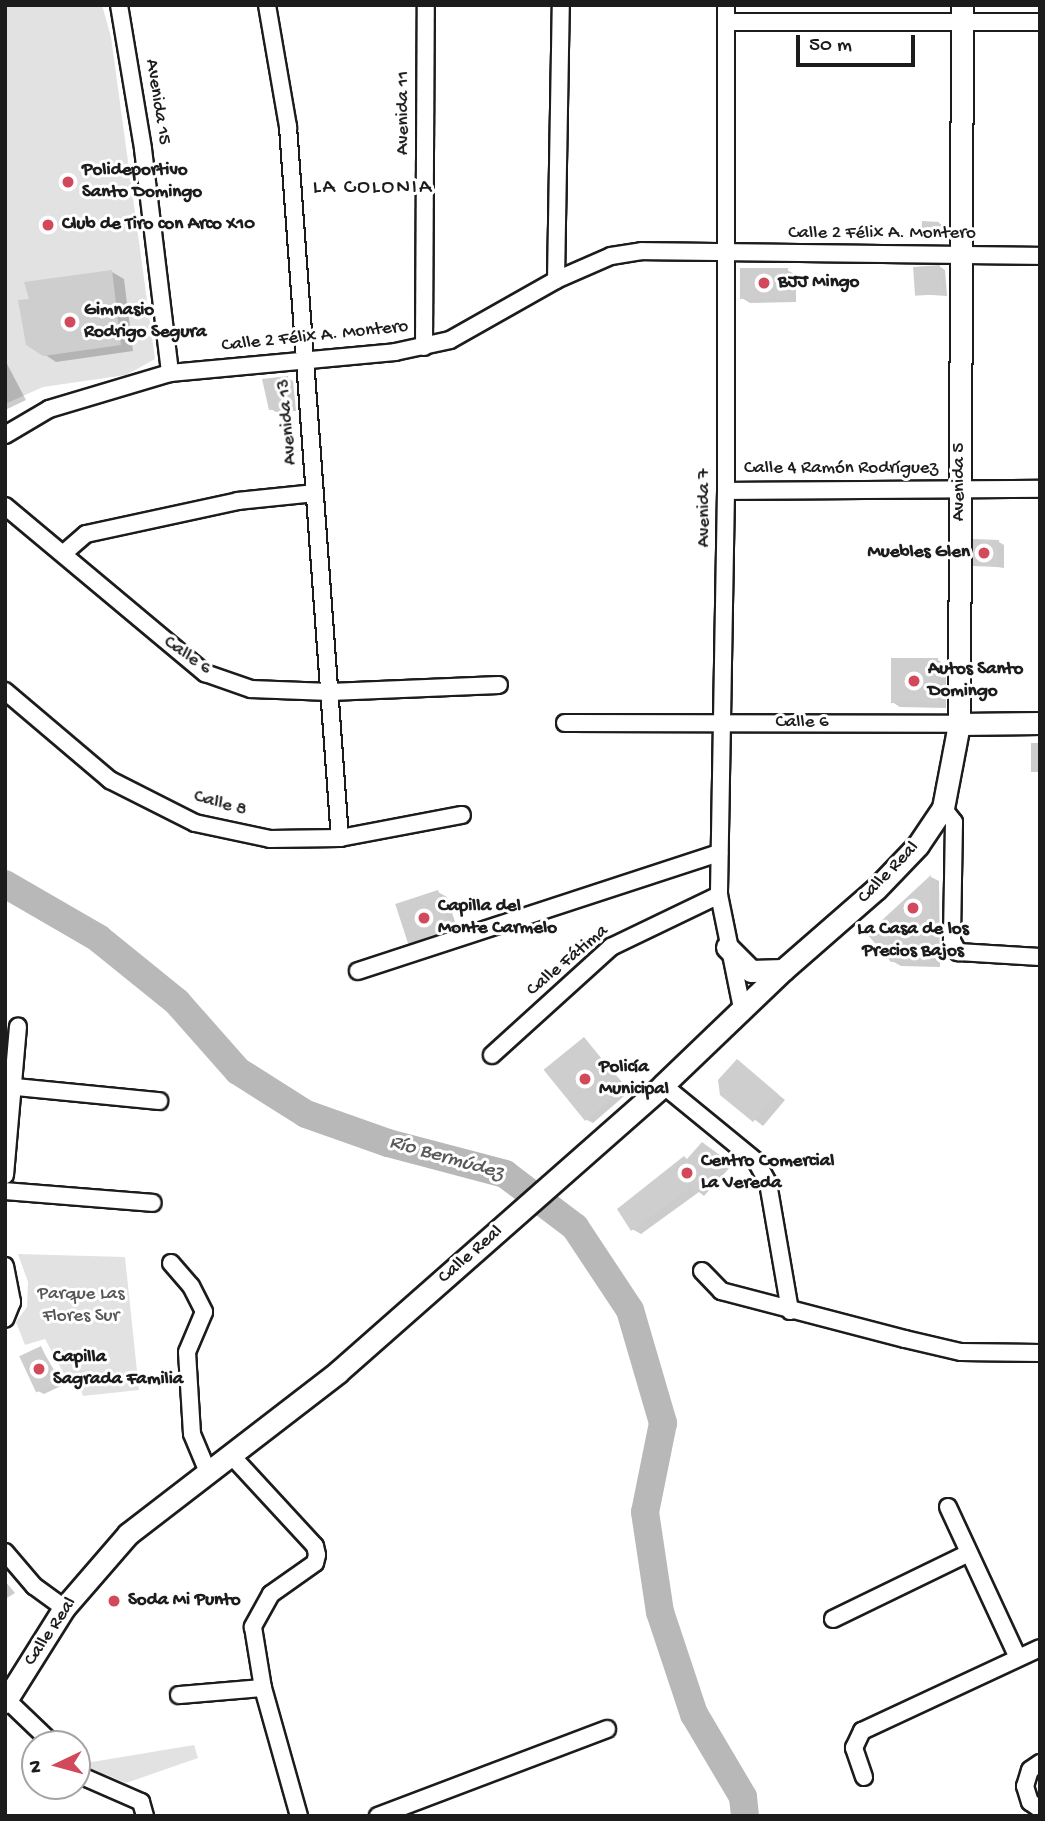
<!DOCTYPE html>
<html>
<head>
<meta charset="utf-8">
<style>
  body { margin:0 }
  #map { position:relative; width:1045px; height:1821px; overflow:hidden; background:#fff; font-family:"Gochi Hand",sans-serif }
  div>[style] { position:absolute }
  .green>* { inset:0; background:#e2e2e2 }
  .shadow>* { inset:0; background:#0003; transform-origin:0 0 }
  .river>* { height:28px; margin:-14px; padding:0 14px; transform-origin:14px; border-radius:14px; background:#b8b8b8 }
  .building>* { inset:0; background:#cecece; transform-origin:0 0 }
  .roads { filter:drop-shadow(2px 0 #1c1c1c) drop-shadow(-2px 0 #1c1c1c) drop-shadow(0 2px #1c1c1c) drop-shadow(0 -2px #1c1c1c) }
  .minor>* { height:16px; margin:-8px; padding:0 8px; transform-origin:8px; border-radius:8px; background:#fff }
  .major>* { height:21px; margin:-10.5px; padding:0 10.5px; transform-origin:10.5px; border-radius:10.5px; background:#fff }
  .dots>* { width:19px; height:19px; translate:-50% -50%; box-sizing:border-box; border:4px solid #fff; border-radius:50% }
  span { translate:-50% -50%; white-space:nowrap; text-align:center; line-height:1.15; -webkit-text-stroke:6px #fff; paint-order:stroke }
  .street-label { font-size:19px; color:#1c1c1c }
  .poi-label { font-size:19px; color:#1c1c1c; font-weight:700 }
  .left { translate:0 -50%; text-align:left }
  .right { translate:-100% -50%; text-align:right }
  .park-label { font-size:19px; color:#575757 }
  .neighbourhood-label { font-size:21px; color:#1c1c1c; letter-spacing:2px }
  .water-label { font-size:21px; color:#5a5a5a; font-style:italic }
  .frame { position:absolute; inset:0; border:7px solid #1c1c1c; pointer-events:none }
  .north { position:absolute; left:21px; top:1730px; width:70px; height:70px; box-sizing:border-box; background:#fff; border:2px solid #a4a4a4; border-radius:50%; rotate:265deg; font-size:19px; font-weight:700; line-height:28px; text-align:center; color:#1c1c1c }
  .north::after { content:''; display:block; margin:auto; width:24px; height:32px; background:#d1495b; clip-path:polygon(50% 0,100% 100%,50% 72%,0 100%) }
  .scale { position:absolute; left:796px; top:35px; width:119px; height:32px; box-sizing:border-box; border:4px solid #1c1c1c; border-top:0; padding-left:9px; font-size:21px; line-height:24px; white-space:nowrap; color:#1c1c1c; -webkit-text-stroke:5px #fff; paint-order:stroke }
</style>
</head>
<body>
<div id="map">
  <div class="green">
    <div style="clip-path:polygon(5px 5px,102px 5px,111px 37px,155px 359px,126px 375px,43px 387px,5px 404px)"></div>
    <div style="clip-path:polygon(18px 1254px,125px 1257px,139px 1390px,83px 1396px,79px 1385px,71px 1387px,45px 1339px,25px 1345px,16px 1322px,27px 1307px,28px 1282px)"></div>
    <div style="clip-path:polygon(194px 1745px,198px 1758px,126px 1783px,80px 1764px)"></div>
  </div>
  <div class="shadow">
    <div style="clip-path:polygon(939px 223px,944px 226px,944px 240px,923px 236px)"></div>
    <div style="clip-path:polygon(940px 267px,945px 270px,947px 296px,917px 294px)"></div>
    <div style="clip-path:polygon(787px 270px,796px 275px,796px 302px,750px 303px,742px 298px)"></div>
    <div style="clip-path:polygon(112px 272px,124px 279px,133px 351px,56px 362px,44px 354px,31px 300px)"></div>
    <div style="clip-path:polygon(5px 360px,26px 400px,5px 410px)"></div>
    <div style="clip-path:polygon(287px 378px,293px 381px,296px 411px,276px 412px,271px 409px)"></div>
    <div style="clip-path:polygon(999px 542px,1004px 545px,1004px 568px,975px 564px)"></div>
    <div style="clip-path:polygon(938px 660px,946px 665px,946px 708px,900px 707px,892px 702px)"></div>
    <div style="left:1031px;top:743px;width:9px;height:29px"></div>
    <div style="clip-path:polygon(931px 877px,939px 881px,940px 967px,901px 966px,892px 961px)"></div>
    <div style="clip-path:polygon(438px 892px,447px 897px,459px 934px,419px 947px,410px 942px)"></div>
    <div style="clip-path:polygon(584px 1039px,630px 1091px,593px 1123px,587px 1120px)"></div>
    <div style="clip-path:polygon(737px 1061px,785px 1100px,763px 1126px,722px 1094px)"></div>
    <div style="clip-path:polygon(711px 1149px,732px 1165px,704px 1196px,699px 1192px,641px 1234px,632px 1229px)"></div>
    <div style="clip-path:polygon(41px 1348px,63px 1385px,44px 1394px,38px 1391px)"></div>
    <div style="clip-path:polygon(5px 1581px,15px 1593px,5px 1599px)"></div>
  </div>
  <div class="river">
    <div style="left:5px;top:884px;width:108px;rotate:30.1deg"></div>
    <div style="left:98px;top:938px;width:102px;rotate:39deg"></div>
    <div style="left:177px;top:1002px;width:92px;rotate:48.5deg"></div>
    <div style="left:238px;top:1071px;width:80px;rotate:32.3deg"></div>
    <div style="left:306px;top:1114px;width:87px;rotate:19.5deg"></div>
    <div style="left:388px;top:1143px;width:121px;rotate:14.8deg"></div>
    <div style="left:505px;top:1174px;width:88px;rotate:37.1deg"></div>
    <div style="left:575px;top:1227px;width:100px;rotate:56.5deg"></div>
    <div style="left:630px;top:1310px;width:118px;rotate:73.7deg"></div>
    <div style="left:663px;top:1423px;width:91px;rotate:101.4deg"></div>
    <div style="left:645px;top:1512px;width:101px;rotate:81.5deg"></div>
    <div style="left:660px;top:1612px;width:108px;rotate:71.6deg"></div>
    <div style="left:694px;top:1714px;width:96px;rotate:59.4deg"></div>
    <div style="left:743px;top:1797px;width:19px;rotate:84deg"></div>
  </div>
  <div class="building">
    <div style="left:922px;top:221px;width:17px;height:16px;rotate:3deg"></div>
    <div style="left:940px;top:265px;width:29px;height:27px;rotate:86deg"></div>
    <div style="left:740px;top:268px;width:48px;height:31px"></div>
    <div style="clip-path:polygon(112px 270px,121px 345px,43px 356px,26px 345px,18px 300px,29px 299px,24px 282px)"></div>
    <div style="clip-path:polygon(288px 376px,291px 408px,269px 410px,262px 379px)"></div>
    <div style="left:973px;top:539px;width:26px;height:27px;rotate:2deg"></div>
    <div style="left:891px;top:658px;width:47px;height:45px"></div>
    <div style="clip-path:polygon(931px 875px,931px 963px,891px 962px,867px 934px)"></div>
    <div style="left:438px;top:890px;width:42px;height:45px;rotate:72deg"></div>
    <div style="left:584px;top:1037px;width:66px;height:52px;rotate:51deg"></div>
    <div style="clip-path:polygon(737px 1059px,778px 1094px,753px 1122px,720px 1095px,718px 1080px)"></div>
    <div style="clip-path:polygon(702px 1142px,725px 1159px,695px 1192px,690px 1188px,631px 1231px,617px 1209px,684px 1156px,687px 1159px)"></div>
    <div style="left:41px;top:1346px;width:40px;height:24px;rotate:65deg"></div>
  </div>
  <div class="roads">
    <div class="minor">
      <div style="left:119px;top:5px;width:146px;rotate:80.5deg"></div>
      <div style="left:143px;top:149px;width:226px;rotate:83.1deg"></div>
      <div style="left:267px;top:5px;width:124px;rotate:80.2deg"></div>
      <div style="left:288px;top:127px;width:713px;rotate:85.82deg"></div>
      <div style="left:726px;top:5px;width:486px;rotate:90deg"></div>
      <div style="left:726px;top:491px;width:404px;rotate:91deg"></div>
      <div style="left:719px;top:895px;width:115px;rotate:78.5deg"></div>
      <div style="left:726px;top:22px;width:314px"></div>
      <div style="left:556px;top:280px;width:275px;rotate:-89deg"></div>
      <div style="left:424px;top:347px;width:342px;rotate:-89.7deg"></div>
      <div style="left:5px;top:435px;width:51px;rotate:-30.6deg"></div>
      <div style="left:49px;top:409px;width:126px;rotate:-16.6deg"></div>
      <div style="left:170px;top:373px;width:226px;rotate:-5.3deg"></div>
      <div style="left:395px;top:352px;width:56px;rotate:-12.3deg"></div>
      <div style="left:450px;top:340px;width:122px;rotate:-29.5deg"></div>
      <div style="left:556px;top:280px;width:60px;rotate:-23.6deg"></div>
      <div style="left:611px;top:256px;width:31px;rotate:-9deg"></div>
      <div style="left:642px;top:251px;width:398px;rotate:0.7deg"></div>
      <div style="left:726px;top:491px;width:314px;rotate:-0.4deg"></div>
      <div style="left:5px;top:506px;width:261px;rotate:39.9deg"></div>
      <div style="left:205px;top:673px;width:49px;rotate:19.2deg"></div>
      <div style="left:251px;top:689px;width:79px;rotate:2.2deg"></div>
      <div style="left:330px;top:692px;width:169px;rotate:-2.4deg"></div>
      <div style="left:64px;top:553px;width:29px;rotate:-41deg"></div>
      <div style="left:86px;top:534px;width:156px;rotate:-12.2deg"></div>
      <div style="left:238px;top:501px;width:77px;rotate:-5.9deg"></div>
      <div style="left:5px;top:691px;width:138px;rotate:40.3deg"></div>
      <div style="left:110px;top:780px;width:95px;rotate:26.8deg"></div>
      <div style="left:195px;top:823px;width:77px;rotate:12deg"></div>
      <div style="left:270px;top:839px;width:70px;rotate:-0.8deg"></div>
      <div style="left:340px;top:838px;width:124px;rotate:-10.7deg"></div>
      <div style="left:565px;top:723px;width:394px;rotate:0.1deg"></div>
      <div style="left:943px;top:808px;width:18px;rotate:52deg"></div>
      <div style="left:954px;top:822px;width:119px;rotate:91deg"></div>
      <div style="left:952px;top:941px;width:13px;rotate:61deg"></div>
      <div style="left:958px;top:952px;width:82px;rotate:3.5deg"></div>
      <div style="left:358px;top:971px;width:380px;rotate:-18.1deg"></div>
      <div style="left:492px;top:1055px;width:161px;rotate:-42.2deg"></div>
      <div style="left:611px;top:947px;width:120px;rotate:-25.7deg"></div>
      <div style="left:663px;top:1085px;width:120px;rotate:39.3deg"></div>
      <div style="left:756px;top:1161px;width:25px;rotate:61deg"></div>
      <div style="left:768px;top:1183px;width:130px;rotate:80.2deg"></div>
      <div style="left:5px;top:1086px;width:155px;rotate:5.6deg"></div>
      <div style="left:5px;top:1175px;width:149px;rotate:-85deg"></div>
      <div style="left:5px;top:1191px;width:148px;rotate:4.6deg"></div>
      <div style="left:171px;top:1263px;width:30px;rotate:49deg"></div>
      <div style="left:191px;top:1286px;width:29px;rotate:63deg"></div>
      <div style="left:204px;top:1312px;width:43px;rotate:113deg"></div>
      <div style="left:187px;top:1352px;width:82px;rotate:86.5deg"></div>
      <div style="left:192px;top:1434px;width:41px;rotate:67.2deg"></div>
      <div style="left:5px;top:1266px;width:37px;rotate:79deg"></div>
      <div style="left:12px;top:1302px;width:18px;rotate:112deg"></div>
      <div style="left:702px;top:1271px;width:28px;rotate:46deg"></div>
      <div style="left:721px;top:1291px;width:190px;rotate:14.6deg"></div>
      <div style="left:905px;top:1339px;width:57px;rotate:13.1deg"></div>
      <div style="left:961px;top:1352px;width:79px;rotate:0.7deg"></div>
      <div style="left:231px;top:1455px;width:124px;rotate:47.3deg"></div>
      <div style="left:315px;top:1546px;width:9px;rotate:77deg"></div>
      <div style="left:317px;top:1555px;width:8px;rotate:104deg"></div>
      <div style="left:315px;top:1563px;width:54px;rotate:144.8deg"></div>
      <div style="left:271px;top:1594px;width:38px;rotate:119deg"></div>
      <div style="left:253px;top:1627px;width:62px;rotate:80.7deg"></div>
      <div style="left:263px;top:1688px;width:133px;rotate:74.3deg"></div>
      <div style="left:948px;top:1507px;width:166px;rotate:65.1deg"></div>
      <div style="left:5px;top:1552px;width:45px;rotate:49.5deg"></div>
      <div style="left:34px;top:1586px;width:37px;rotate:36deg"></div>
      <div style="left:833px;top:1619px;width:151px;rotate:-25.9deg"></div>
      <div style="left:179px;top:1695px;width:84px;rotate:-4.8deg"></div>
      <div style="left:7px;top:1700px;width:64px;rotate:43.7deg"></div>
      <div style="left:1040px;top:1763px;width:12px;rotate:145deg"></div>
      <div style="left:1030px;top:1770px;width:17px;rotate:107deg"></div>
      <div style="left:1025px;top:1786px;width:17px;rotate:73deg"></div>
      <div style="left:1030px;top:1802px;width:12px;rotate:35deg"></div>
      <div style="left:77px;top:1774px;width:70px;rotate:23.6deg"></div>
      <div style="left:141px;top:1802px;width:15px;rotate:74deg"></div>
      <div style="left:864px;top:1777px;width:31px;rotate:-109deg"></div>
      <div style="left:854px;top:1748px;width:19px;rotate:-65deg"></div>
      <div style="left:862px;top:1731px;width:196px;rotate:-25deg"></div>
      <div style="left:378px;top:1816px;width:245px;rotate:-20.8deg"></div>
    </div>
    <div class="major">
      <div style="left:959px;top:724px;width:81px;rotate:-0.7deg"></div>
      <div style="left:727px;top:947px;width:34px;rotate:45deg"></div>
      <div style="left:751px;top:971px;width:32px;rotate:-2deg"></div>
      <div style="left:5px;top:1702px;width:111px;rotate:-57.9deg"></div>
      <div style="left:64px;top:1608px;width:98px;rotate:-49.1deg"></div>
      <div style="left:128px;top:1534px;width:265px;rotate:-37.6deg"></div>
      <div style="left:338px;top:1372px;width:434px;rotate:-41.4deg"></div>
      <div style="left:663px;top:1085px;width:166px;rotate:-43.8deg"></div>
      <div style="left:783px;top:970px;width:123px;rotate:-41.1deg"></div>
      <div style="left:876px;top:889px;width:61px;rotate:-46.3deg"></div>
      <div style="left:918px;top:845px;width:45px;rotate:-56deg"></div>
      <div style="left:943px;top:808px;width:86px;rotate:-79.2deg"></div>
      <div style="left:959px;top:724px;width:719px;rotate:-89.76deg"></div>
    </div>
  </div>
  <div class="dots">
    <div style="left:68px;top:182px;background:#d1495b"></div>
    <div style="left:48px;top:225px;background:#d1495b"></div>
    <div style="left:764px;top:283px;background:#d1495b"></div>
    <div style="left:70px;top:322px;background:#d1495b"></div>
    <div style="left:984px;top:553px;background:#d1495b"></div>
    <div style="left:914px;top:681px;background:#d1495b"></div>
    <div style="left:913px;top:908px;background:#d1495b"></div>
    <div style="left:424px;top:918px;background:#d1495b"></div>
    <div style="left:585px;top:1079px;background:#d1495b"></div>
    <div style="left:687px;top:1173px;background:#d1495b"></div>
    <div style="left:39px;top:1369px;background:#d1495b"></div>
    <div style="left:114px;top:1601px;background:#d1495b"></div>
  </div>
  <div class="street-label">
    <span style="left:157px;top:102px;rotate:81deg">Avenida 15</span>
    <span style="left:404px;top:113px;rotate:-90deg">Avenida 11</span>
    <span style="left:882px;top:234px">Calle 2 Félix A. Montero</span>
    <span style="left:315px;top:337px;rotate:-6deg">Calle 2 Félix A. Montero</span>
    <span style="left:288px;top:422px;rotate:-95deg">Avenida 13</span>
    <span style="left:841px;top:469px">Calle 4 Ramón Rodríguez</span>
    <span style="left:960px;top:482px;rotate:-90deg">Avenida 5</span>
    <span style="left:705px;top:508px;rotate:-90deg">Avenida 7</span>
    <span style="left:187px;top:656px;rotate:35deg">Calle 6</span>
    <span style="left:802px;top:723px">Calle 6</span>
    <span style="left:220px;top:804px;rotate:16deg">Calle 8</span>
    <span style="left:889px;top:873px;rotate:-46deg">Calle Real</span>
    <span style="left:568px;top:961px;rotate:-40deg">Calle Fátima</span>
    <span style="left:471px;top:1255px;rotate:-41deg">Calle Real</span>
    <span style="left:51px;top:1632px;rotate:-56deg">Calle Real</span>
  </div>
  <div class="poi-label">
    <span class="left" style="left:82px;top:182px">Polideportivo<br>Santo Domingo</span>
    <span class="left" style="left:62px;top:225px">Club de Tiro con Arco X10</span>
    <span class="left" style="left:778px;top:283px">BJJ Mingo</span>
    <span class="left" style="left:84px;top:322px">Gimnasio<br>Rodrigo Segura</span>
    <span class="right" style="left:970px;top:553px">Muebles Glen</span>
    <span class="left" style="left:928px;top:681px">Autos Santo<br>Domingo</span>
    <span class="left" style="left:438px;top:918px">Capilla del<br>Monte Carmelo</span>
    <span style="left:913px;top:941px">La Casa de los<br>Precios Bajos</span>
    <span class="left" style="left:599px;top:1079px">Policía<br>Municipal</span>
    <span class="left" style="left:701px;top:1173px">Centro Comercial<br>La Vereda</span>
    <span class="left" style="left:53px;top:1369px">Capilla<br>Sagrada Familia</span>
    <span class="left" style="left:128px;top:1601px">Soda Mi Punto</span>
  </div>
  <div class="park-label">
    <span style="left:81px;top:1306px">Parque Las<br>Flores Sur</span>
  </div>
  <div class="neighbourhood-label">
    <span style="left:373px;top:189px">LA COLONIA</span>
  </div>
  <div class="water-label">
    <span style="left:446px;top:1159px;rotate:16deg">Río Bermúdez</span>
  </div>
  <div class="frame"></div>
  <div class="north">N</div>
  <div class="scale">50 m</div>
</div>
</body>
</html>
